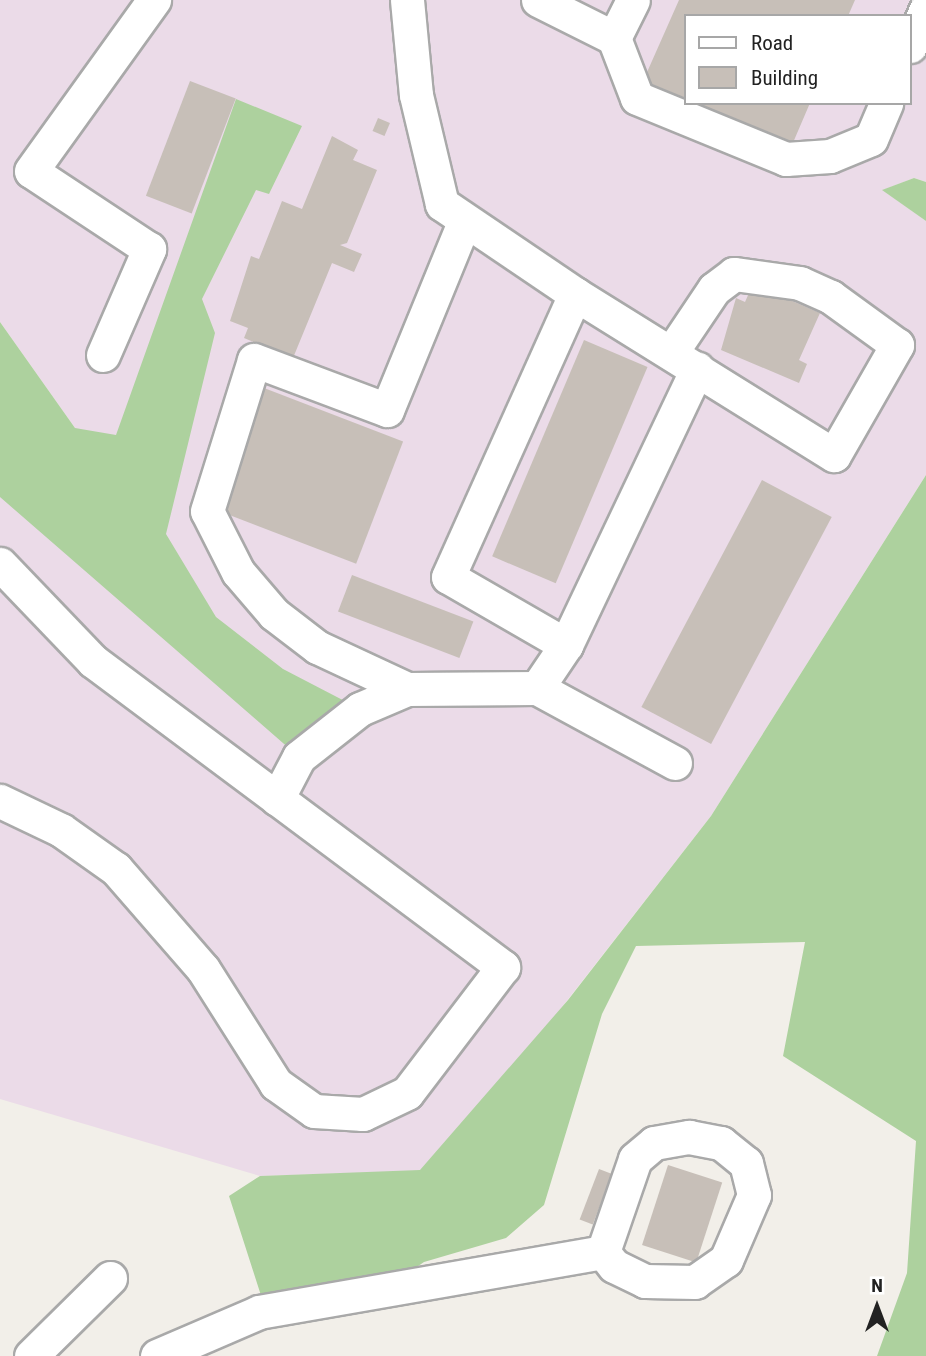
<!DOCTYPE html>
<html>
<head>
<meta charset="utf-8">
<style>
  body { margin:0 }
  #map { position:relative; width:926px; height:1356px; overflow:hidden; background:#f2efe9; font-family:"Roboto Condensed",sans-serif }
  div>[style] { position:absolute }
  .industrial>* { inset:0; background:#ebdbe8 }
  .forest>* { inset:0; background:#add19e }
  .building>* { inset:0; background:#c7bfb8; transform-origin:0 0 }
  .roads { filter:drop-shadow(2px 0 #a9a9a9) drop-shadow(-2px 0 #a9a9a9) drop-shadow(0 2px #a9a9a9) drop-shadow(0 -2px #a9a9a9) }
  .minor>* { height:33px; margin:-16.5px; padding:0 16.5px; transform-origin:16.5px; border-radius:16.5px; background:#fff }
  span { translate:-50% -50%; white-space:nowrap; text-align:center; line-height:1.15; -webkit-text-stroke:6px #fff; paint-order:stroke }
  .legend { position:absolute; left:684px; top:14px; width:228px; height:91px; box-sizing:border-box; background:#fff; border:2px solid #a7a7a7; margin:0; padding:9px 12px; list-style:none; font-size:21px; color:#222 }
  .legend li { display:flex; align-items:center; gap:14px; height:35px }
  .legend b { width:35px; border:2px solid #a7a7a7 }
  .north { position:absolute; left:842px; top:1272px; width:70px; height:70px; -webkit-text-stroke:5px #fff; paint-order:stroke; rotate:0deg; font-size:19px; font-weight:700; line-height:28px; text-align:center; color:#222 }
  .north::after { content:''; display:block; margin:auto; width:24px; height:32px; background:#222; clip-path:polygon(50% 0,100% 100%,50% 72%,0 100%) }
</style>
</head>
<body>
<div id="map">
  <div class="industrial">
    <div style="clip-path:polygon(evenodd,0 0,926px 0,926px 182px,914px 178px,883px 190px,926px 221px,926px 475px,711px 816px,523px 1057px,420px 1171px,260px 1176px,0 1099px,0 484px,75px 428px,0 322px,0 0,686px 16px,910px 16px,910px 103px,686px 103px,686px 16px)"></div>
  </div>
  <div class="forest">
    <div style="clip-path:polygon(236px 99px,302px 126px,269px 194px,256px 190px,202px 299px,215px 333px,166px 534px,216px 617px,283px 669px,360px 709px,299px 757px,0 497px,0 322px,75px 428px,116px 435px)"></div>
    <div style="clip-path:polygon(914px 178px,926px 182px,926px 221px,882px 190px)"></div>
    <div style="clip-path:polygon(926px 475px,926px 1356px,877px 1356px,907px 1273px,916px 1141px,783px 1056px,805px 942px,636px 946px,602px 1014px,544px 1205px,506px 1238px,424px 1262px,376px 1295px,266px 1311px,229px 1196px,260px 1176px,420px 1170px,568px 1000px,711px 816px)"></div>
  </div>
  <div class="building">
    <div style="clip-path:polygon(679px 0,855px 0,848px 16px,686px 16px,686px 103px,810px 103px,789px 152px,640px 88px)"></div>
    <div style="left:190px;top:81px;width:49px;height:123px;rotate:21deg"></div>
    <div style="left:378px;top:118px;width:13px;height:14px;rotate:23deg"></div>
    <div style="clip-path:polygon(332px 136px,358px 150px,353px 160px,377px 170px,347px 243px,340px 245px,362px 254px,354px 272px,332px 263px,293px 358px,244px 338px,248px 328px,230px 321px,251px 256px,259px 259px,282px 201px,302px 209px)"></div>
    <div style="clip-path:polygon(753px 284px,820px 313px,799px 360px,807px 364px,799px 383px,721px 350px,736px 298px,745px 302px)"></div>
    <div style="left:584px;top:340px;width:69px;height:235px;rotate:23deg"></div>
    <div style="left:264px;top:388px;width:149px;height:131px;rotate:21deg"></div>
    <div style="left:762px;top:480px;width:79px;height:257px;rotate:28deg"></div>
    <div style="left:352px;top:575px;width:130px;height:39px;rotate:21deg"></div>
    <div style="left:668px;top:1165px;width:57px;height:84px;rotate:18deg"></div>
    <div style="left:599px;top:1169px;width:14px;height:54px;rotate:21deg"></div>
  </div>
  <div class="roads">
    <div class="minor">
      <div style="left:407px;top:0;width:95px;rotate:84.6deg"></div>
      <div style="left:416px;top:95px;width:112px;rotate:76.6deg"></div>
      <div style="left:442px;top:204px;width:161px;rotate:34.1deg"></div>
      <div style="left:575px;top:294px;width:305px;rotate:31.9deg"></div>
      <div style="left:834px;top:455px;width:127px;rotate:-60.2deg"></div>
      <div style="left:897px;top:345px;width:82px;rotate:-144deg"></div>
      <div style="left:831px;top:297px;width:34px;rotate:-156deg"></div>
      <div style="left:800px;top:283px;width:67px;rotate:-172.2deg"></div>
      <div style="left:734px;top:274px;width:25px;rotate:143deg"></div>
      <div style="left:714px;top:289px;width:77px;rotate:123.9deg"></div>
      <div style="left:538px;top:0;width:85px;rotate:26.6deg"></div>
      <div style="left:614px;top:38px;width:42px;rotate:-63.4deg"></div>
      <div style="left:614px;top:38px;width:64px;rotate:69deg"></div>
      <div style="left:637px;top:98px;width:161px;rotate:22.3deg"></div>
      <div style="left:786px;top:159px;width:44px;rotate:-3.9deg"></div>
      <div style="left:830px;top:156px;width:44px;rotate:-22.5deg"></div>
      <div style="left:871px;top:139px;width:39px;rotate:-67deg"></div>
      <div style="left:910px;top:46px;width:40px;rotate:-66.6deg"></div>
      <div style="left:103px;top:355px;width:116px;rotate:-66.5deg"></div>
      <div style="left:149px;top:249px;width:141px;rotate:-146.5deg"></div>
      <div style="left:31px;top:171px;width:211px;rotate:-54.3deg"></div>
      <div style="left:0;top:564px;width:134px;rotate:46.2deg"></div>
      <div style="left:93px;top:661px;width:512px;rotate:36.74deg"></div>
      <div style="left:503px;top:967px;width:158px;rotate:127.3deg"></div>
      <div style="left:407px;top:1093px;width:49px;rotate:154.5deg"></div>
      <div style="left:363px;top:1114px;width:49px;rotate:-176.5deg"></div>
      <div style="left:314px;top:1111px;width:47px;rotate:-144.6deg"></div>
      <div style="left:276px;top:1084px;width:136px;rotate:-122.4deg"></div>
      <div style="left:203px;top:969px;width:133px;rotate:-131deg"></div>
      <div style="left:116px;top:869px;width:67px;rotate:-144.7deg"></div>
      <div style="left:61px;top:830px;width:68px;rotate:-154.6deg"></div>
      <div style="left:566px;top:645px;width:306px;rotate:-64.6deg"></div>
      <div style="left:537px;top:688px;width:157px;rotate:28.5deg"></div>
      <div style="left:407px;top:689px;width:99px;rotate:-155deg"></div>
      <div style="left:317px;top:647px;width:54px;rotate:-142.5deg"></div>
      <div style="left:274px;top:614px;width:55px;rotate:-130.6deg"></div>
      <div style="left:238px;top:572px;width:68px;rotate:-116.9deg"></div>
      <div style="left:207px;top:511px;width:158px;rotate:-72.7deg"></div>
      <div style="left:254px;top:360px;width:142px;rotate:20.6deg"></div>
      <div style="left:387px;top:410px;width:205px;rotate:-67.7deg"></div>
      <div style="left:277px;top:799px;width:47px;rotate:-62.4deg"></div>
      <div style="left:299px;top:757px;width:78px;rotate:-38.2deg"></div>
      <div style="left:360px;top:709px;width:51px;rotate:-23.1deg"></div>
      <div style="left:407px;top:689px;width:130px;rotate:-0.4deg"></div>
      <div style="left:537px;top:688px;width:52px;rotate:-56deg"></div>
      <div style="left:566px;top:645px;width:136px;rotate:-150deg"></div>
      <div style="left:448px;top:577px;width:310px;rotate:-65.8deg"></div>
      <div style="left:689px;top:1137px;width:33px;rotate:11deg"></div>
      <div style="left:721px;top:1143px;width:32px;rotate:39deg"></div>
      <div style="left:746px;top:1163px;width:33px;rotate:76deg"></div>
      <div style="left:754px;top:1195px;width:71px;rotate:113.3deg"></div>
      <div style="left:726px;top:1260px;width:38px;rotate:145deg"></div>
      <div style="left:695px;top:1282px;width:50px;rotate:-178.9deg"></div>
      <div style="left:645px;top:1281px;width:34px;rotate:-154deg"></div>
      <div style="left:614px;top:1266px;width:18px;rotate:-128deg"></div>
      <div style="left:603px;top:1252px;width:98px;rotate:-71deg"></div>
      <div style="left:635px;top:1159px;width:25px;rotate:-40deg"></div>
      <div style="left:654px;top:1143px;width:36px;rotate:-10deg"></div>
      <div style="left:31px;top:1356px;width:111px;rotate:-44.6deg"></div>
      <div style="left:157px;top:1356px;width:111px;rotate:-23.3deg"></div>
      <div style="left:259px;top:1312px;width:349px;rotate:-9.9deg"></div>
    </div>
  </div>
  <ul class="legend">
  <li><b style="height:9px;background:#fff"></b>Road</li>
  <li><b style="height:19px;background:#c7bfb8"></b>Building</li>
  </ul>
  <div class="north">N</div>
</div>
</body>
</html>
